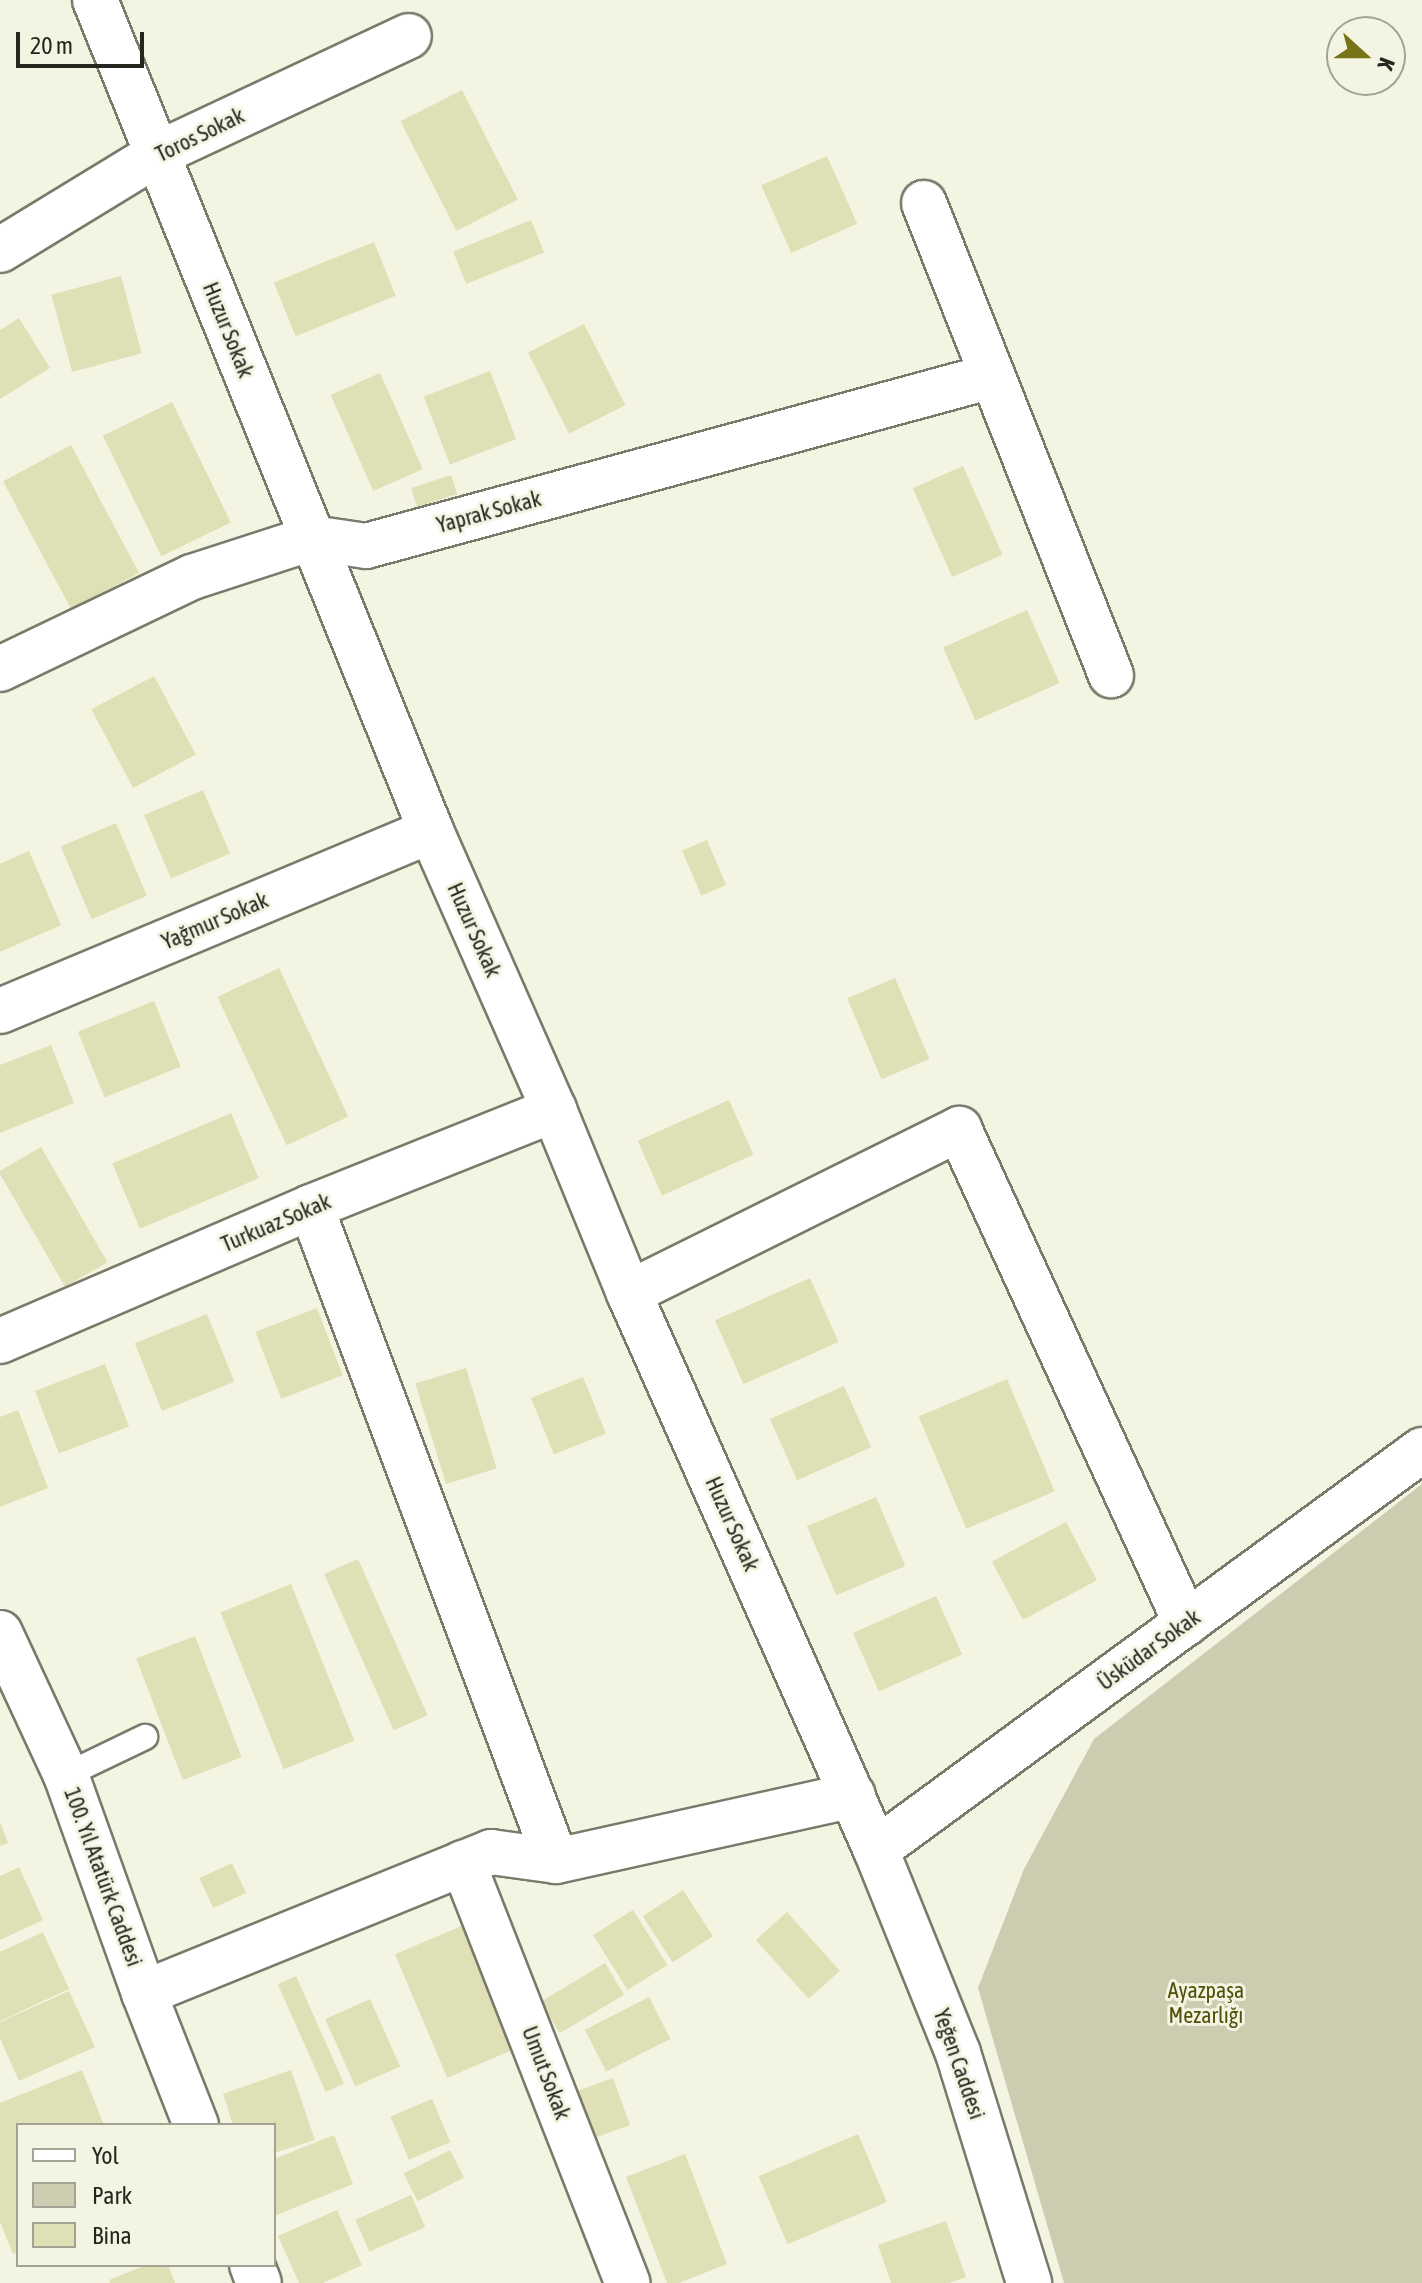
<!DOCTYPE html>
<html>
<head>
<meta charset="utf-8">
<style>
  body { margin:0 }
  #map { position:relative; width:1422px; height:2283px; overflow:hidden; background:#f4f4e3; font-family:"Asap Condensed",sans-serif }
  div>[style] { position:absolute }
  .green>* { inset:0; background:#ccccb0 }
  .building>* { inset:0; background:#e0e0b6; transform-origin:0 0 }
  .roads { filter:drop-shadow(2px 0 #7a7a6b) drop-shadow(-2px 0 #7a7a6b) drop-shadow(0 2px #7a7a6b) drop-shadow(0 -2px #7a7a6b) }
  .service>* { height:24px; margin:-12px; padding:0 12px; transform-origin:12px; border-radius:12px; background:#fff }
  .minor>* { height:44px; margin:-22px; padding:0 22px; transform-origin:22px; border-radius:22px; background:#fff }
  .tertiary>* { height:44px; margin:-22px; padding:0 22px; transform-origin:22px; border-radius:22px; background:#fff }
  .primary>* { height:44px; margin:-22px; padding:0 22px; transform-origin:22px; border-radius:22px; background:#fff }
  span { translate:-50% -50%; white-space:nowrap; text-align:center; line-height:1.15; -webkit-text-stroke:6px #f4f4e3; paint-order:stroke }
  .street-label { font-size:22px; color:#26261f }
  .park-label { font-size:22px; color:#514f08 }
  .legend { position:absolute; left:16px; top:2123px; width:260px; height:144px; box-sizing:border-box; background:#f4f4e3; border:2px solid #a2a295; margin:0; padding:10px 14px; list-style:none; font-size:24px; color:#26261f }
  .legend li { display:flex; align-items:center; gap:16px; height:40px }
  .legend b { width:40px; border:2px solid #a2a295 }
  .north { position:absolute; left:1326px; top:16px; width:80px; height:80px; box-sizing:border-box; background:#f4f4e3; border:2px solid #a2a295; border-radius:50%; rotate:111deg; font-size:22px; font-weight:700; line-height:32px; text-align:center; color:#26261f }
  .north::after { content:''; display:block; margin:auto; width:28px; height:36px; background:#777418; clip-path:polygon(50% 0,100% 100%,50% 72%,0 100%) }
  .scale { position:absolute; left:16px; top:32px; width:128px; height:36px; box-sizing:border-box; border:4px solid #26261f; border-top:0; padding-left:10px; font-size:24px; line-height:28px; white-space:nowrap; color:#26261f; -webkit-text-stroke:6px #f4f4e3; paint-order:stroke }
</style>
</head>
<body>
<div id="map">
  <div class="green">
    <div style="clip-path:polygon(1422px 1484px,1422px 2283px,1064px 2283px,978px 1988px,1024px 1869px,1094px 1739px)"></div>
  </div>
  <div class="building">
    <div style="left:462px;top:90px;width:123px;height:69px;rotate:63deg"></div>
    <div style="left:827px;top:156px;width:74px;height:72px;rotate:66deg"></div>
    <div style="left:531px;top:220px;width:35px;height:84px;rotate:68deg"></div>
    <div style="left:374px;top:242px;width:58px;height:108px;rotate:68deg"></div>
    <div style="left:121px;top:276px;width:80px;height:72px;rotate:75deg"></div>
    <div style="clip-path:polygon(19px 318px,50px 368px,0 399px,0 330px)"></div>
    <div style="left:584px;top:324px;width:91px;height:63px;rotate:63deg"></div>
    <div style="left:490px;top:371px;width:73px;height:71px;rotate:69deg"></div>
    <div style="left:380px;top:373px;width:105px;height:54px;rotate:66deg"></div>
    <div style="left:172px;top:402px;width:134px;height:77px;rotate:64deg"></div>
    <div style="left:71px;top:445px;width:145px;height:77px;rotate:62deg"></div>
    <div style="left:963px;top:466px;width:97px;height:55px;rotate:66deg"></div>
    <div style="left:451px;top:475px;width:20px;height:42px;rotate:72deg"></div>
    <div style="left:1027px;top:610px;width:80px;height:92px;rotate:66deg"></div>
    <div style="left:154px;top:676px;width:89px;height:71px;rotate:62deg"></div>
    <div style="left:203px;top:790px;width:69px;height:64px;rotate:67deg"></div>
    <div style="left:116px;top:823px;width:79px;height:60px;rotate:67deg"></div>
    <div style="left:707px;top:840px;width:49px;height:27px;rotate:67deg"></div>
    <div style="clip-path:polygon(29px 851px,61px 925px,0 952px,0 864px)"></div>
    <div style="left:279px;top:968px;width:164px;height:68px;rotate:65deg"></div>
    <div style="left:895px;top:978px;width:88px;height:52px;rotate:67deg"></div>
    <div style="left:154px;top:1001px;width:71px;height:82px;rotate:68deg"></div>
    <div style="clip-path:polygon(51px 1045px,74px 1103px,0 1133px,0 1065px)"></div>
    <div style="left:729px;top:1100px;width:60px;height:100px;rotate:66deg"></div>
    <div style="left:231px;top:1113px;width:71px;height:129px;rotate:67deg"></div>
    <div style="left:41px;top:1147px;width:133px;height:49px;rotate:60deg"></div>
    <div style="left:810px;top:1278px;width:70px;height:104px;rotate:66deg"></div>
    <div style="left:317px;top:1308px;width:72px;height:66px;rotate:69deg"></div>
    <div style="left:207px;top:1314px;width:73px;height:78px;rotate:68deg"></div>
    <div style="left:105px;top:1364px;width:67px;height:75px;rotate:69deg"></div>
    <div style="left:466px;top:1368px;width:105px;height:53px;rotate:73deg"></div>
    <div style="left:583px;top:1377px;width:61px;height:56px;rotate:68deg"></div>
    <div style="left:1007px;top:1379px;width:122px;height:96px;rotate:67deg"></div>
    <div style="left:844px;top:1386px;width:67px;height:81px;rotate:66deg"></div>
    <div style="clip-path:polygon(18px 1410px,48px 1488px,0 1507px,0 1417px)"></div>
    <div style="left:876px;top:1497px;width:75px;height:75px;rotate:67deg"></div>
    <div style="left:1066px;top:1522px;width:66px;height:84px;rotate:62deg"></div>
    <div style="left:358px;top:1559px;width:171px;height:37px;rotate:66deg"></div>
    <div style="left:291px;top:1584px;width:169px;height:76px;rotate:68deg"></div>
    <div style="left:936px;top:1596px;width:64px;height:91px;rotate:66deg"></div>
    <div style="left:195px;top:1636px;width:130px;height:63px;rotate:69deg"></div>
    <div style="clip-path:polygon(0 1822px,8px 1843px,0 1846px)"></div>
    <div style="left:232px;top:1863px;width:33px;height:36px;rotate:65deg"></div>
    <div style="clip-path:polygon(19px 1867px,43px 1920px,0 1940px,0 1876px)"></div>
    <div style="left:683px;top:1890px;width:55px;height:48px;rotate:57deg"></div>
    <div style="left:633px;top:1910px;width:65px;height:47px;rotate:58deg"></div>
    <div style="left:787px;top:1912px;width:79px;height:42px;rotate:48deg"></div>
    <div style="left:464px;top:1925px;width:134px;height:75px;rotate:67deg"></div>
    <div style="clip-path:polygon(43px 1932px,69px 1989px,0 2021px,0 1952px)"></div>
    <div style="left:605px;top:1963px;width:37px;height:75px;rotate:59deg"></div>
    <div style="left:296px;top:1976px;width:118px;height:20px;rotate:66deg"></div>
    <div style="clip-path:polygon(69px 1991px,95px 2047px,19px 2081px,0 2038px,0 2022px)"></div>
    <div style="left:649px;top:1997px;width:47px;height:72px;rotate:63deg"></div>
    <div style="left:370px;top:1999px;width:74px;height:49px;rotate:66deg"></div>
    <div style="clip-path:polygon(82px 2070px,104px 2125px,18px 2125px,18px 2252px,13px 2254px,0 2222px,0 2103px)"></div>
    <div style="clip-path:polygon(291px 2070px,315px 2140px,274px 2153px,274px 2125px,233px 2125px,223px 2094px)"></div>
    <div style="left:613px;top:2078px;width:50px;height:41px;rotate:70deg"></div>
    <div style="left:432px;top:2099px;width:47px;height:45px;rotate:67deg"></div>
    <div style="left:858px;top:2134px;width:74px;height:108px;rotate:67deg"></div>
    <div style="clip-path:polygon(334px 2135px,353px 2184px,274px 2216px,274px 2159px)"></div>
    <div style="left:450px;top:2150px;width:31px;height:52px;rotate:63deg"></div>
    <div style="clip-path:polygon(685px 2154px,727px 2264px,679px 2283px,667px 2283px,626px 2177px)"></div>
    <div style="left:411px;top:2195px;width:35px;height:61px;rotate:66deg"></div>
    <div style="clip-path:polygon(337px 2210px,362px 2265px,323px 2283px,299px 2283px,278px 2236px)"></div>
    <div style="clip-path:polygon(946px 2221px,966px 2277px,949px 2283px,891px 2283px,878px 2245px)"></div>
    <div style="clip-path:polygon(146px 2265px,168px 2265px,175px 2283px,110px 2283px,109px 2280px)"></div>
  </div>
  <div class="roads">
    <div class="service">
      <div style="left:66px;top:1775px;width:88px;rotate:-25.7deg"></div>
    </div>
    <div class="minor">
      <div style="left:95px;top:0;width:896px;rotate:67.98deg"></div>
      <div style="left:431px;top:831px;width:305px;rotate:66.2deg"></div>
      <div style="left:554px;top:1110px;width:198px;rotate:67.7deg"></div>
      <div style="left:629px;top:1293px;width:609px;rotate:66.09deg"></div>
      <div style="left:876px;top:1850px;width:677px;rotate:-36.23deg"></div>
      <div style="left:924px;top:203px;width:508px;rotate:68.39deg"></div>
      <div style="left:0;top:250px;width:184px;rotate:-31.4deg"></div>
      <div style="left:157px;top:154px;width:278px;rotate:-25.1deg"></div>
      <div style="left:0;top:669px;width:213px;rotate:-25.6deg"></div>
      <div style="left:192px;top:577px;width:126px;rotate:-18deg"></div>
      <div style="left:312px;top:538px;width:55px;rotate:8.4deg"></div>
      <div style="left:366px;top:546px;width:649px;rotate:-15.19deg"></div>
      <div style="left:0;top:1011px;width:467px;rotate:-22.7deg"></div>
      <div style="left:311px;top:1207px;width:698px;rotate:69.46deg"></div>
      <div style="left:629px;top:1293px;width:369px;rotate:-26.4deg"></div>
      <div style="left:959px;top:1129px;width:544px;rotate:65.32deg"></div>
      <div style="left:0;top:1341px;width:339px;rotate:-23.3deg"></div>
      <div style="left:311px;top:1207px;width:262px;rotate:-21.8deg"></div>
      <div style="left:463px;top:1863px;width:451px;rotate:68.6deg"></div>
    </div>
    <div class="tertiary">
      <div style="left:144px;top:1993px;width:375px;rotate:-22.1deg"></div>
      <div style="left:491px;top:1852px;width:66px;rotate:7.9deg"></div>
      <div style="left:556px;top:1861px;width:304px;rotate:-12.5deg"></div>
    </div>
    <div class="primary">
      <div style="left:0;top:1633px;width:157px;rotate:65.1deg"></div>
      <div style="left:66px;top:1775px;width:232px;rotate:70.3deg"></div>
      <div style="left:144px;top:1993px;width:142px;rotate:68.5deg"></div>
      <div style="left:876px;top:1850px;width:219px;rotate:68deg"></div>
      <div style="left:958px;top:2053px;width:241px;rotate:72.8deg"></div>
      <div style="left:252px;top:2265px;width:19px;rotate:69deg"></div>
    </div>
  </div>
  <div class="street-label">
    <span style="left:200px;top:135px;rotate:-26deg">Toros Sokak</span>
    <span style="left:228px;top:330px;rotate:68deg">Huzur Sokak</span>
    <span style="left:489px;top:512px;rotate:-15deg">Yaprak Sokak</span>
    <span style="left:215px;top:921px;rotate:-23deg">Yağmur Sokak</span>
    <span style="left:474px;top:930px;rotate:66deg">Huzur Sokak</span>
    <span style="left:276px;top:1223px;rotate:-23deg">Turkuaz Sokak</span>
    <span style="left:732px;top:1524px;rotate:66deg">Huzur Sokak</span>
    <span style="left:1149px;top:1650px;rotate:-36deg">Üsküdar Sokak</span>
    <span style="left:103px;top:1877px;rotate:70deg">100. Yıl Atatürk Caddesi</span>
    <span style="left:959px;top:2064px;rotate:71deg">Yeğen Caddesi</span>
    <span style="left:546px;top:2073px;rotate:69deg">Umut Sokak</span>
  </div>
  <div class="park-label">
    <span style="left:1206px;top:2003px">Ayazpaşa<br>Mezarlığı</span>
  </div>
  <ul class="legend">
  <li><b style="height:10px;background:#fff"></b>Yol</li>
  <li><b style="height:22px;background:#ccccb0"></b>Park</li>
  <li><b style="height:22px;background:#e0e0b6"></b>Bina</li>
  </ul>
  <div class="north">K</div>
  <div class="scale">20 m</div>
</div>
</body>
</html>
